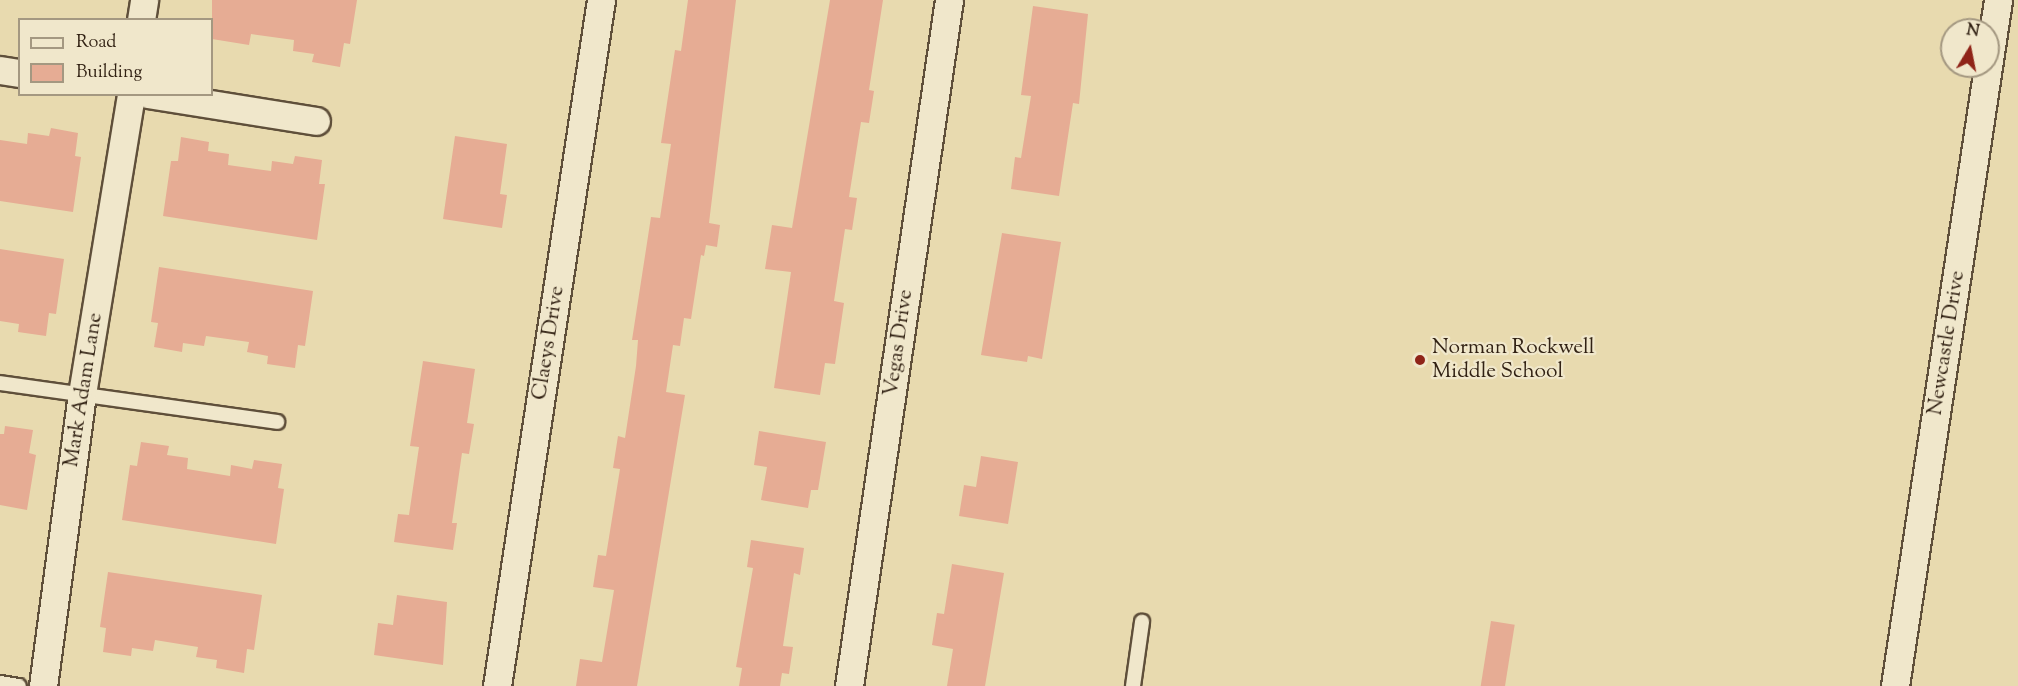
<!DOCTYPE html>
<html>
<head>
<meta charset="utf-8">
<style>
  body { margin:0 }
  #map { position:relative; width:2018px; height:686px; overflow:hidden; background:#e8daaf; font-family:"Sorts Mill Goudy",serif }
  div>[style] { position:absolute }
  .building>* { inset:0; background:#e6ac94; transform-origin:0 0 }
  .roads { filter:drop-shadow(2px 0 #5f4f3a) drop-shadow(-2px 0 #5f4f3a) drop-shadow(0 2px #5f4f3a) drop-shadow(0 -2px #5f4f3a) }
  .service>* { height:14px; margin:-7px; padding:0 7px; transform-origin:7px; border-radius:7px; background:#f0e7cb }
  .minor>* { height:27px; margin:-13.5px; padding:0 13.5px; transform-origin:13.5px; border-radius:13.5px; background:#f0e7cb }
  .dots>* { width:16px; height:16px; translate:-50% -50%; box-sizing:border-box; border:3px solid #f0e7cb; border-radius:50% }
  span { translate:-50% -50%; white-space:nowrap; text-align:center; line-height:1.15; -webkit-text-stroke:4.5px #f0e7cb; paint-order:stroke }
  .street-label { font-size:21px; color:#312113 }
  .poi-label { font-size:21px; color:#312113 }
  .left { translate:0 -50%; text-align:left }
  .legend { position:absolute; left:18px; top:18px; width:195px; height:78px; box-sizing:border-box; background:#f0e7cb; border:2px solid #a49881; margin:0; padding:8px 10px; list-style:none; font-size:18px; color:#312113 }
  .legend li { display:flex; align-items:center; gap:12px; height:30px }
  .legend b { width:30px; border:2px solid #a49881 }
  .north { position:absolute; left:1940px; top:18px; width:60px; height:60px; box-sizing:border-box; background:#f0e7cb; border:2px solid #a49881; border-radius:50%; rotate:10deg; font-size:16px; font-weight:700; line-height:24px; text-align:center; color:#312113 }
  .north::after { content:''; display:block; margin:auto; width:21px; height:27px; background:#8f2418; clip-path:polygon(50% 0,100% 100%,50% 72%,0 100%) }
</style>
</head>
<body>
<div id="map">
  <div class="building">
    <div style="clip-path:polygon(212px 0,357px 0,350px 44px,344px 43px,340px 67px,312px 62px,314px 54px,293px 51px,294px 40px,251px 34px,249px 45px,212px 39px)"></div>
    <div style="clip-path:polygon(688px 0,736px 0,709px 223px,720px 225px,717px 247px,706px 245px,704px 256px,701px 255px,691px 319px,684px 318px,680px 346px,673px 345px,666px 392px,685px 395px,637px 686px,576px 686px,580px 659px,602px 662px,614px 590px,593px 587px,598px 555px,606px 556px,620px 469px,613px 468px,618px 436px,625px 438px,636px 366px,638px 340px,632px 340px,651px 217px,660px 218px,671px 144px,661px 143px,675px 50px,681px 51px)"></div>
    <div style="clip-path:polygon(830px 0,883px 0,869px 90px,874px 91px,869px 123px,861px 122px,849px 197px,857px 198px,852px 230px,845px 229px,834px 301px,844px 303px,835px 364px,825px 363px,820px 395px,774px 388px,791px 272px,765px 269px,772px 225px,792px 228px)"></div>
    <div style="clip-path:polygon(1033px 6px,1088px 14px,1079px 104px,1073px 103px,1059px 196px,1011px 189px,1015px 157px,1021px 158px,1031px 96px,1021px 95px)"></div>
    <div style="clip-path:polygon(51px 128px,78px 133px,75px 156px,81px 157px,73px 212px,0 201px,0 140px,27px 144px,28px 133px,49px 136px)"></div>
    <div style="clip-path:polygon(455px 136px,507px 144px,500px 194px,507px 195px,502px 228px,443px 219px)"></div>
    <div style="clip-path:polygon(181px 137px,209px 142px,208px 151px,229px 154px,228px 165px,271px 171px,272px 161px,293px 164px,295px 156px,322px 160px,319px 184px,325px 184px,317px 240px,163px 216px,171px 161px,178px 161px)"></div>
    <div style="clip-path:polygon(1002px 233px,1061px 242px,1042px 359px,1028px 356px,1027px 362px,981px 355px)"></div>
    <div style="clip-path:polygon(0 249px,64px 259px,56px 314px,49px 313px,46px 336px,18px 332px,19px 324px,0 321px)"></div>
    <div style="clip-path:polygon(159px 267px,313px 291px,305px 346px,298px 345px,295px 368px,267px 364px,268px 356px,247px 352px,249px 342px,206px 336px,204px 346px,183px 343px,182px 352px,154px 347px,158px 323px,151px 322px)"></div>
    <div style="clip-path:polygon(423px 361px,475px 369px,467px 423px,474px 424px,469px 454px,462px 453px,452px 523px,457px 523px,453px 550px,394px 542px,398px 514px,409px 515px,419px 447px,410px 446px)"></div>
    <div style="clip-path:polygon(5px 426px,33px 430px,29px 453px,36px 455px,27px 510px,0 505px,0 434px,4px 434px)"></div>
    <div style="clip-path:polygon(759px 431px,826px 442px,818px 490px,811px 490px,808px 508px,761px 500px,767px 467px,754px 465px)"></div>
    <div style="clip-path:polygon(141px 442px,169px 446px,167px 455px,188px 458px,187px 469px,230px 476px,231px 465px,252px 469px,254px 460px,282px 464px,278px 488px,284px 489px,276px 544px,122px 520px,130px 465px,137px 466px)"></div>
    <div style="clip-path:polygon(981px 456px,1018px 462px,1008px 524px,959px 516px,964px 485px,976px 487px)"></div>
    <div style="clip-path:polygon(751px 540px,804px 548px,800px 575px,794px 573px,783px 646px,793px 647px,789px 674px,782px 673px,780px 686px,739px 686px,742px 668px,736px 667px,753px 568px,747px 567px)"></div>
    <div style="clip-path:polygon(952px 564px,1004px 573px,985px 686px,947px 686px,953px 649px,932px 645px,937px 613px,944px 614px)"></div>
    <div style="clip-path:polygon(108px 572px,262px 595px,254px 650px,247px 649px,244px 673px,216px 668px,217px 660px,196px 657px,198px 647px,155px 640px,153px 651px,132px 648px,131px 656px,103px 652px,106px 628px,100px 627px)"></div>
    <div style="clip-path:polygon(397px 595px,447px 602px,443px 665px,374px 655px,378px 623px,393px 625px)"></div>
    <div style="left:1491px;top:621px;width:24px;height:66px;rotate:9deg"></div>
  </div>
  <div class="roads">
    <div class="service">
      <div style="left:0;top:383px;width:280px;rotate:8deg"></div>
      <div style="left:0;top:683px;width:19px;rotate:9deg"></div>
      <div style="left:1133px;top:686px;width:65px;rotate:-82deg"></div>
    </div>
    <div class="minor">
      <div style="left:141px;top:20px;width:20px;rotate:-81deg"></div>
      <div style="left:0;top:70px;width:20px;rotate:9deg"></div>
      <div style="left:148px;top:94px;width:170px;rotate:9.1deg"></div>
      <div style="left:43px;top:686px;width:295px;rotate:-82.4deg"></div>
      <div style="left:82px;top:394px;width:304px;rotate:-80.7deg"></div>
      <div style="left:497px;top:686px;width:694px;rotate:-81.38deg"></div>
      <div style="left:849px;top:686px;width:693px;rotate:-81.71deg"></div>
      <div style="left:1895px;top:686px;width:694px;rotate:-81.46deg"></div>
    </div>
  </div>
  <div class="dots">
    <div style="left:1420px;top:360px;background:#8f2418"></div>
  </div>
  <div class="street-label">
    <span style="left:549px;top:343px;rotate:-81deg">Claeys Drive</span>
    <span style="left:899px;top:343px;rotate:-82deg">Vegas Drive</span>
    <span style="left:1947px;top:343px;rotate:-81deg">Newcastle Drive</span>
    <span style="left:84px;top:390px;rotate:-81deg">Mark Adam Lane</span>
  </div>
  <div class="poi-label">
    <span class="left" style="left:1432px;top:360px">Norman Rockwell<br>Middle School</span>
  </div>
  <ul class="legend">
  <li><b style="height:8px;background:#f0e7cb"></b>Road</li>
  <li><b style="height:16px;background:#e6ac94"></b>Building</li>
  </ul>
  <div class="north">N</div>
</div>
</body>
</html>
